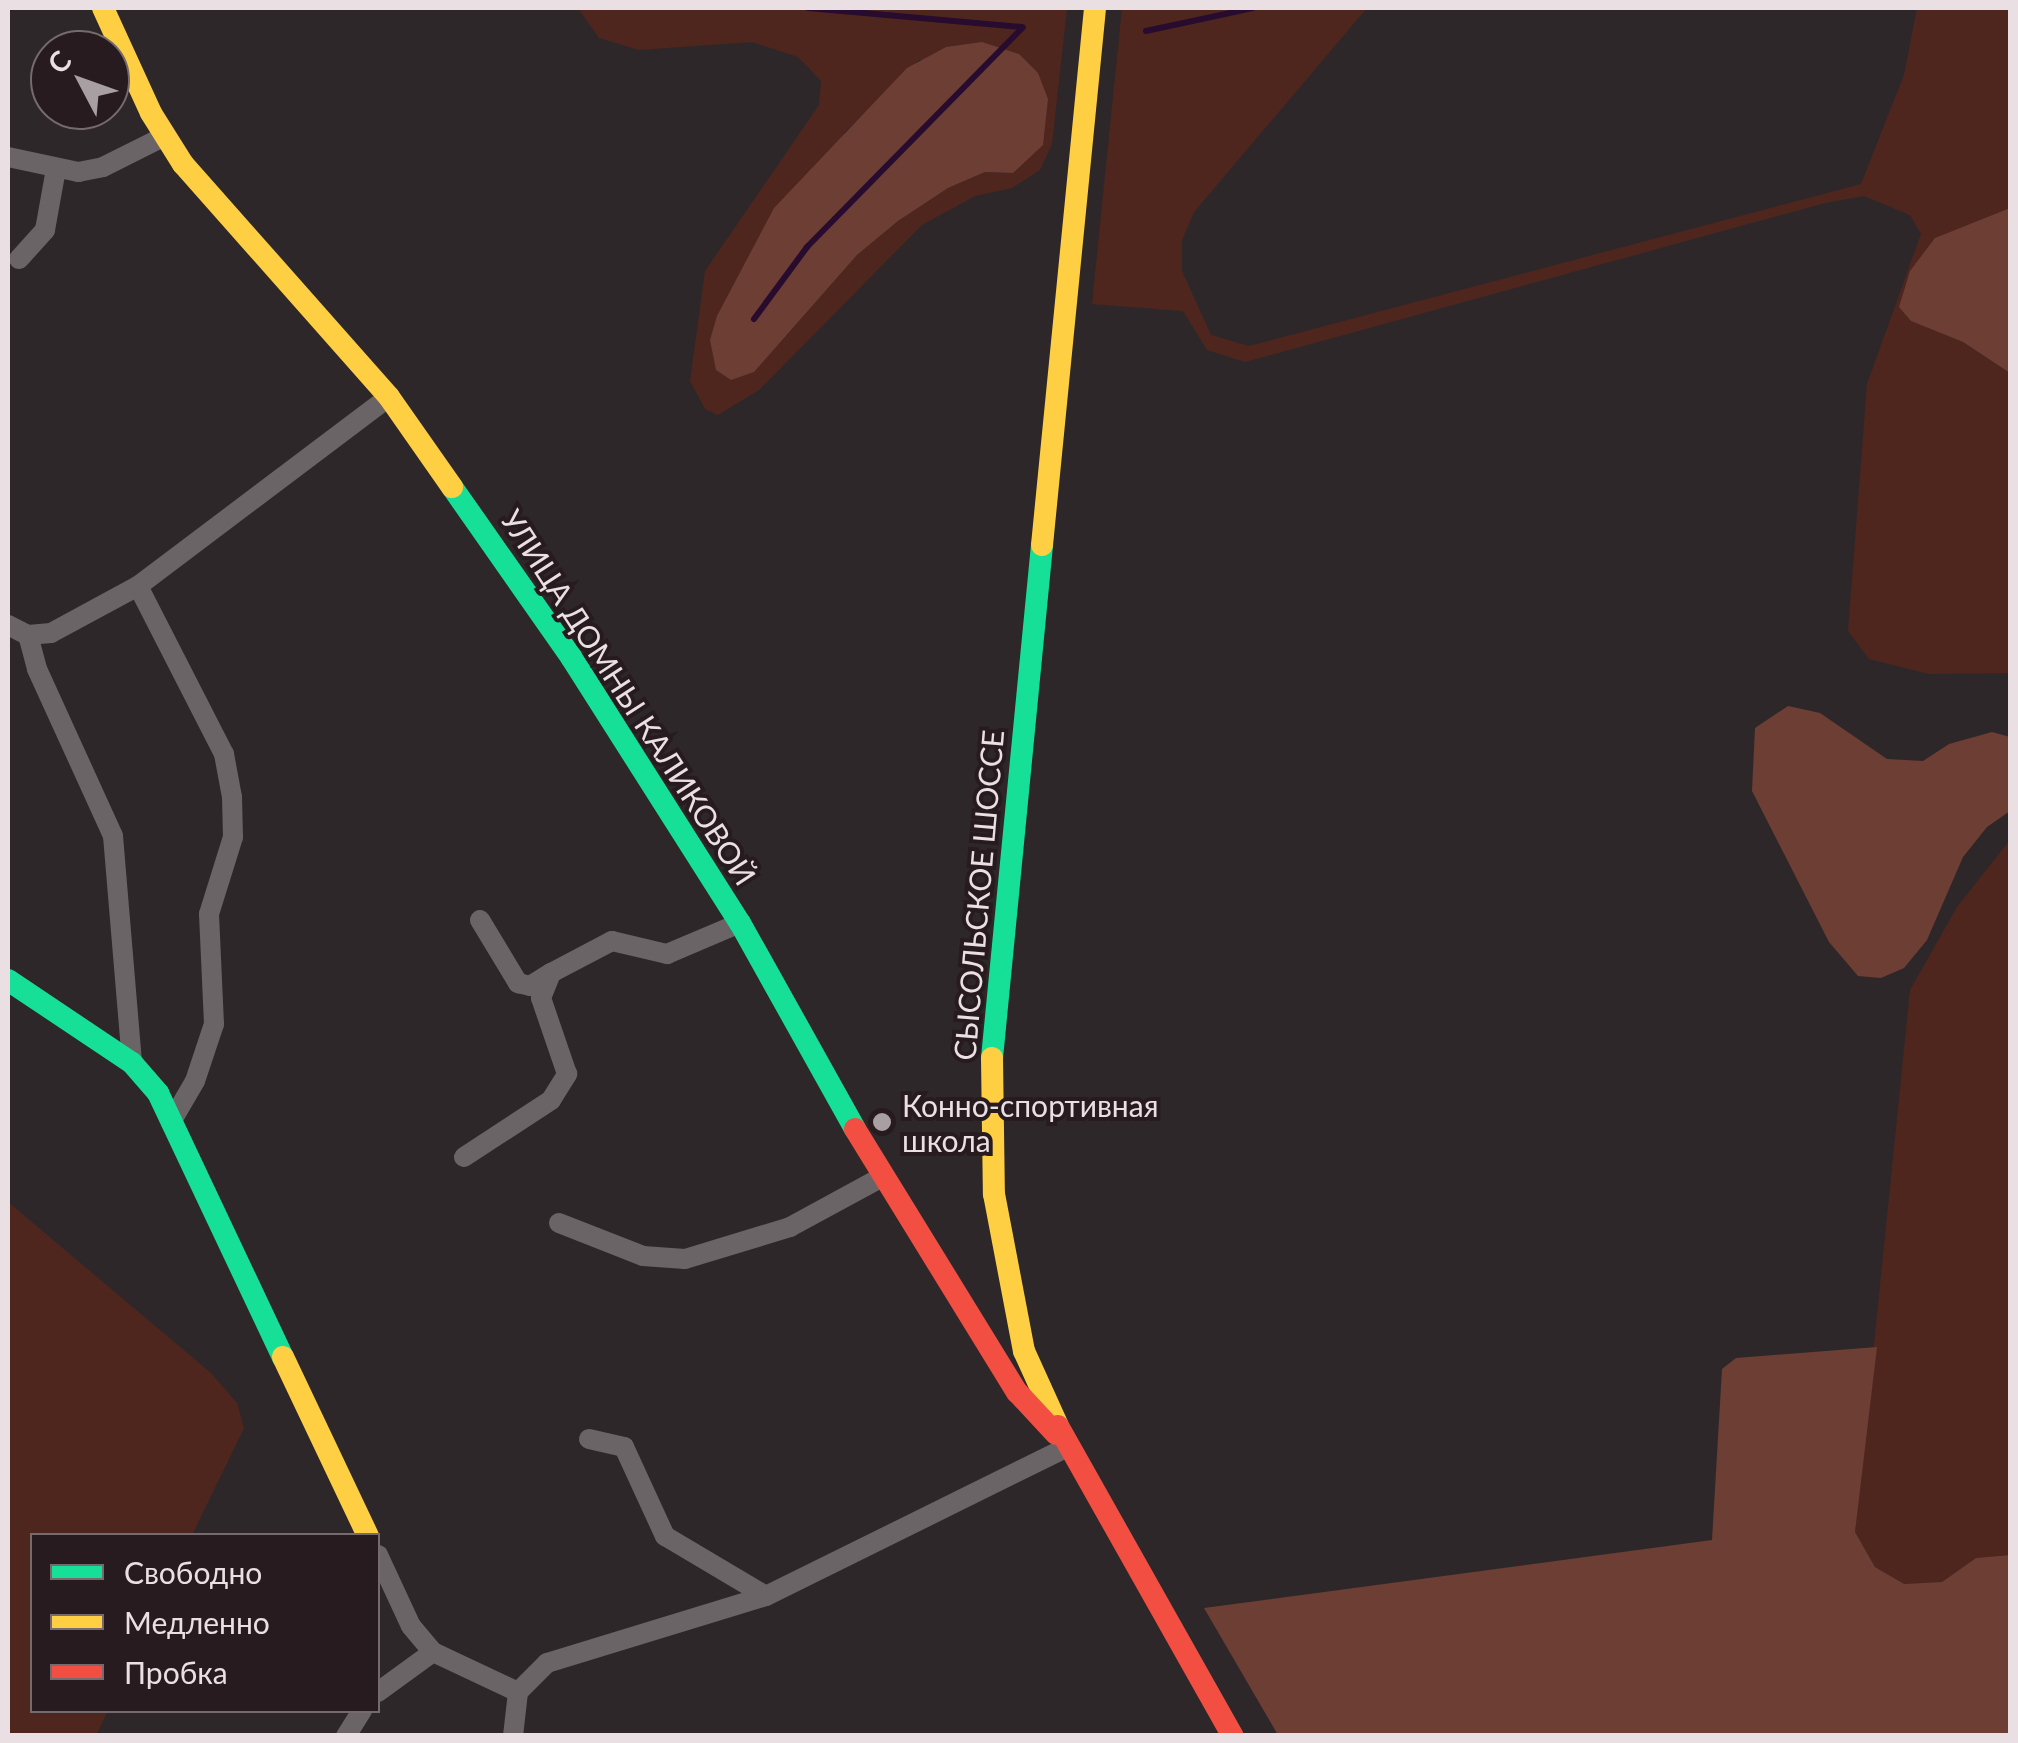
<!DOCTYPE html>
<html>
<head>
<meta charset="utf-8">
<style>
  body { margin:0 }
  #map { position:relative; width:2018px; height:1743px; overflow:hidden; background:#2e272a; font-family:Lato,sans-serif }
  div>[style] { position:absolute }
  .green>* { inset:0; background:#4e261e }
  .forest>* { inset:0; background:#6d3e34 }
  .stream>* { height:6px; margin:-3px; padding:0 3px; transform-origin:3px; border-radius:3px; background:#280c2f }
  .street>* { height:20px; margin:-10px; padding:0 10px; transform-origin:10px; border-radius:10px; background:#6a6466 }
  .fast>* { height:22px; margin:-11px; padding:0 11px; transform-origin:11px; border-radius:11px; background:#16e098 }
  .slow>* { height:22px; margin:-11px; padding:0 11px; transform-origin:11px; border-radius:11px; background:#ffcf43 }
  .jam>* { height:22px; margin:-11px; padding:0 11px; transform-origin:11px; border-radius:11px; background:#f24e42 }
  .dots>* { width:28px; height:28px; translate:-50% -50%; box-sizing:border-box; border:5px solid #271b1f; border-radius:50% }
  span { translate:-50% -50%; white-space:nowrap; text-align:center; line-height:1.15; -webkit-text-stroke:8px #271b1f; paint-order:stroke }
  .street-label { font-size:30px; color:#eae0e3 }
  .poi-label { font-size:30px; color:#eae0e3 }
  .left { translate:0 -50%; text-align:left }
  .frame { position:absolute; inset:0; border:10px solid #eae0e3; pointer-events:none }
  .legend { position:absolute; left:30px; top:1533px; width:350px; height:180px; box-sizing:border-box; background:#271b1f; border:2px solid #756a6d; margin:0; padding:12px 18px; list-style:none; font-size:30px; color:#eae0e3 }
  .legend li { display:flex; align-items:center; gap:20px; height:50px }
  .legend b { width:50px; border:2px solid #756a6d }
  .north { position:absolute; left:30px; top:30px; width:100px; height:100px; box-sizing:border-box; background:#271b1f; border:2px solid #756a6d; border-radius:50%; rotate:311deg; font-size:28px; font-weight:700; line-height:40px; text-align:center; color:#eae0e3 }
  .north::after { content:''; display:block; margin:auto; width:35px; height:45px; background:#a89fa2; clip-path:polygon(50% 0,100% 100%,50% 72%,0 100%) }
</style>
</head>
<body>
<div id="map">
  <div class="green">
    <div style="clip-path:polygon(evenodd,578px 8px,1067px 8px,1052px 144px,1040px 170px,1012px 188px,975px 196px,922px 225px,759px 390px,718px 415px,705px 409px,690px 381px,705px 271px,819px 105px,821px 81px,798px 57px,752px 42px,639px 50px,599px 38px,578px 8px,920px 59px,1013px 173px,985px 172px,948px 188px,898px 221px,857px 255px,754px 372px,845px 132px,920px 59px)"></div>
    <div style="clip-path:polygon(1122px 8px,1367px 8px,1194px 212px,1182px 240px,1182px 271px,1211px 335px,1249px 346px,1861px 184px,1904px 75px,1917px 8px,2010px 8px,2010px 208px,1935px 239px,1911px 321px,1963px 342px,2010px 373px,2010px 673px,1929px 674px,1869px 659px,1848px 631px,1867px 384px,1921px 234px,1910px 215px,1864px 196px,1825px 203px,1245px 362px,1207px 350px,1183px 311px,1092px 304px)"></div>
    <div style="clip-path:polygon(2010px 840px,2010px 1555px,1976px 1558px,1942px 1582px,1903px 1584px,1875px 1567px,1855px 1532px,1910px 990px,1957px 907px)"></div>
    <div style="clip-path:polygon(8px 1202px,211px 1373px,237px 1403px,244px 1428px,192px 1535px,32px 1536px,32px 1710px,108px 1711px,96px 1735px,8px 1735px)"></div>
  </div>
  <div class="forest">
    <div style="clip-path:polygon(982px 42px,1019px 54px,1038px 73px,1048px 99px,1043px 145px,1013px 173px,985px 172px,948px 188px,898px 221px,857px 255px,754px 372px,731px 380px,716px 370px,710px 340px,717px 316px,774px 208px,907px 68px,946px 47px)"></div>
    <div style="clip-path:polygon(2010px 208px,2010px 373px,1963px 342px,1911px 321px,1899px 307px,1910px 271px,1935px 238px)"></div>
    <div style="clip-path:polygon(1788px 706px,1820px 713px,1887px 759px,1923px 761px,1949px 744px,1992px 732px,2010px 737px,2010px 811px,1987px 827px,1963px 857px,1927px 940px,1904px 968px,1881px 978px,1858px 976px,1829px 942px,1752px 791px,1755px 728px)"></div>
    <div style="clip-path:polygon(1877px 1347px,1855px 1532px,1875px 1567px,1904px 1584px,1942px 1582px,1976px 1558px,2010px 1555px,2010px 1735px,1278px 1735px,1204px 1608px,1712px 1540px,1722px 1369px,1736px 1358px)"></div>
  </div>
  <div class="stream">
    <div style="left:808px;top:8px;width:214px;rotate:5.1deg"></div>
    <div style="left:1146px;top:31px;width:109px;rotate:-12.1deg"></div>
    <div style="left:754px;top:319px;width:89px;rotate:-53.6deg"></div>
    <div style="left:807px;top:247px;width:308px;rotate:-45.5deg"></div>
  </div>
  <div class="street">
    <div style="left:8px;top:157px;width:72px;rotate:12.1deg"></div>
    <div style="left:78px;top:172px;width:25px;rotate:-11deg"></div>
    <div style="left:103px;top:167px;width:69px;rotate:-26.6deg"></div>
    <div style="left:19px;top:259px;width:39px;rotate:-48deg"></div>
    <div style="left:45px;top:230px;width:62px;rotate:-79.8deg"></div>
    <div style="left:138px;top:586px;width:189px;rotate:62.9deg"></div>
    <div style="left:224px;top:754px;width:44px;rotate:79.5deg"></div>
    <div style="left:232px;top:797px;width:40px;rotate:88.6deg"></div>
    <div style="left:233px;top:837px;width:81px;rotate:107.3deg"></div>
    <div style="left:209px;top:914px;width:110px;rotate:87.4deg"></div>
    <div style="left:214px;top:1024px;width:60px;rotate:108.4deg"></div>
    <div style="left:195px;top:1081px;width:48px;rotate:120.3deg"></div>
    <div style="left:8px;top:625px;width:22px;rotate:27deg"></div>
    <div style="left:28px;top:635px;width:23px;rotate:-5deg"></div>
    <div style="left:51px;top:633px;width:99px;rotate:-28.4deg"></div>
    <div style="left:138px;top:586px;width:314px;rotate:-37deg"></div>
    <div style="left:28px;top:635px;width:35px;rotate:75deg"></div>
    <div style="left:37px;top:669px;width:183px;rotate:65.5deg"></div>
    <div style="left:113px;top:836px;width:228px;rotate:85.2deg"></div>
    <div style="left:480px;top:920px;width:74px;rotate:58.9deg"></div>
    <div style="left:518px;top:983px;width:12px;rotate:14deg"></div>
    <div style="left:530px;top:986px;width:25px;rotate:-32deg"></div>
    <div style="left:464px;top:1157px;width:104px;rotate:-33.2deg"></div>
    <div style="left:551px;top:1100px;width:31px;rotate:-58deg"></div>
    <div style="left:567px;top:1074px;width:80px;rotate:-108.9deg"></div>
    <div style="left:541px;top:998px;width:27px;rotate:-68deg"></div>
    <div style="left:551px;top:973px;width:69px;rotate:-27.7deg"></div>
    <div style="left:612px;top:941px;width:57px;rotate:13.3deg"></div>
    <div style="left:667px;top:954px;width:79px;rotate:-23deg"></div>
    <div style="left:559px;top:1223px;width:90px;rotate:21.4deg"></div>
    <div style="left:643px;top:1256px;width:42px;rotate:4.1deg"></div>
    <div style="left:685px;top:1259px;width:110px;rotate:-16.9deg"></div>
    <div style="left:790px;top:1227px;width:105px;rotate:-28.5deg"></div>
    <div style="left:589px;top:1439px;width:36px;rotate:13deg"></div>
    <div style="left:624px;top:1447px;width:98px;rotate:65.3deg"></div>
    <div style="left:665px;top:1536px;width:117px;rotate:30.7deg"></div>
    <div style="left:378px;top:1555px;width:78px;rotate:65.1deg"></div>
    <div style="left:411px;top:1626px;width:34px;rotate:50deg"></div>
    <div style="left:433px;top:1652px;width:94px;rotate:25.2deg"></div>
    <div style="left:378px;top:1692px;width:68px;rotate:-36deg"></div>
    <div style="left:346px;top:1736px;width:31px;rotate:-58deg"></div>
    <div style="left:513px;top:1736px;width:44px;rotate:-83.5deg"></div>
    <div style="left:518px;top:1692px;width:41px;rotate:-45deg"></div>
    <div style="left:547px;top:1663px;width:229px;rotate:-17deg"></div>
    <div style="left:766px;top:1596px;width:337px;rotate:-26.3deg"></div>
  </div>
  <div class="fast">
    <div style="left:452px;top:487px;width:208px;rotate:55deg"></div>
    <div style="left:571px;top:657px;width:315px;rotate:57.6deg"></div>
    <div style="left:740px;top:923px;width:236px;rotate:60.8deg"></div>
    <div style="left:8px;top:980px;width:149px;rotate:33.8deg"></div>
    <div style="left:132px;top:1063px;width:40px;rotate:49deg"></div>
    <div style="left:158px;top:1093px;width:292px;rotate:64.7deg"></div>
    <div style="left:992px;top:1058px;width:515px;rotate:-84.43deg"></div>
  </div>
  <div class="slow">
    <div style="left:103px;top:8px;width:115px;rotate:65.4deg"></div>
    <div style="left:151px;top:113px;width:60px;rotate:57.9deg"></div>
    <div style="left:183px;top:164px;width:311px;rotate:48.5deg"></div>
    <div style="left:389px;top:397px;width:110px;rotate:55deg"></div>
    <div style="left:1042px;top:545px;width:540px;rotate:-84.36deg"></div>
    <div style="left:992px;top:1058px;width:136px;rotate:89.2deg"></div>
    <div style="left:994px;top:1194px;width:160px;rotate:79.2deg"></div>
    <div style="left:1024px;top:1351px;width:82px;rotate:65.6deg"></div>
    <div style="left:283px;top:1357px;width:198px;rotate:64.6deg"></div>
  </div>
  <div class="jam">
    <div style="left:855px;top:1129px;width:309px;rotate:58.4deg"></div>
    <div style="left:1017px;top:1392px;width:57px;rotate:47.1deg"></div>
    <div style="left:1058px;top:1426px;width:356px;rotate:60.6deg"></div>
  </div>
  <div class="dots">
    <div style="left:882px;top:1122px;background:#a89fa2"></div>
  </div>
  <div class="street-label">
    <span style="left:629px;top:697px;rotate:57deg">УЛИЦА ДОМНЫ КАЛИКОВОЙ</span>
    <span style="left:978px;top:895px;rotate:-85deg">СЫСОЛЬСКОЕ ШОССЕ</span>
  </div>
  <div class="poi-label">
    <span class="left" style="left:902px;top:1122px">Конно-спортивная<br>школа</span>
  </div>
  <div class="frame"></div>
  <ul class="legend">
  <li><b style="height:12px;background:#16e098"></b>Свободно</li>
  <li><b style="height:12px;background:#ffcf43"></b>Медленно</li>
  <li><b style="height:12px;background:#f24e42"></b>Пробка</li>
  </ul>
  <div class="north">С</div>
</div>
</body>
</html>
